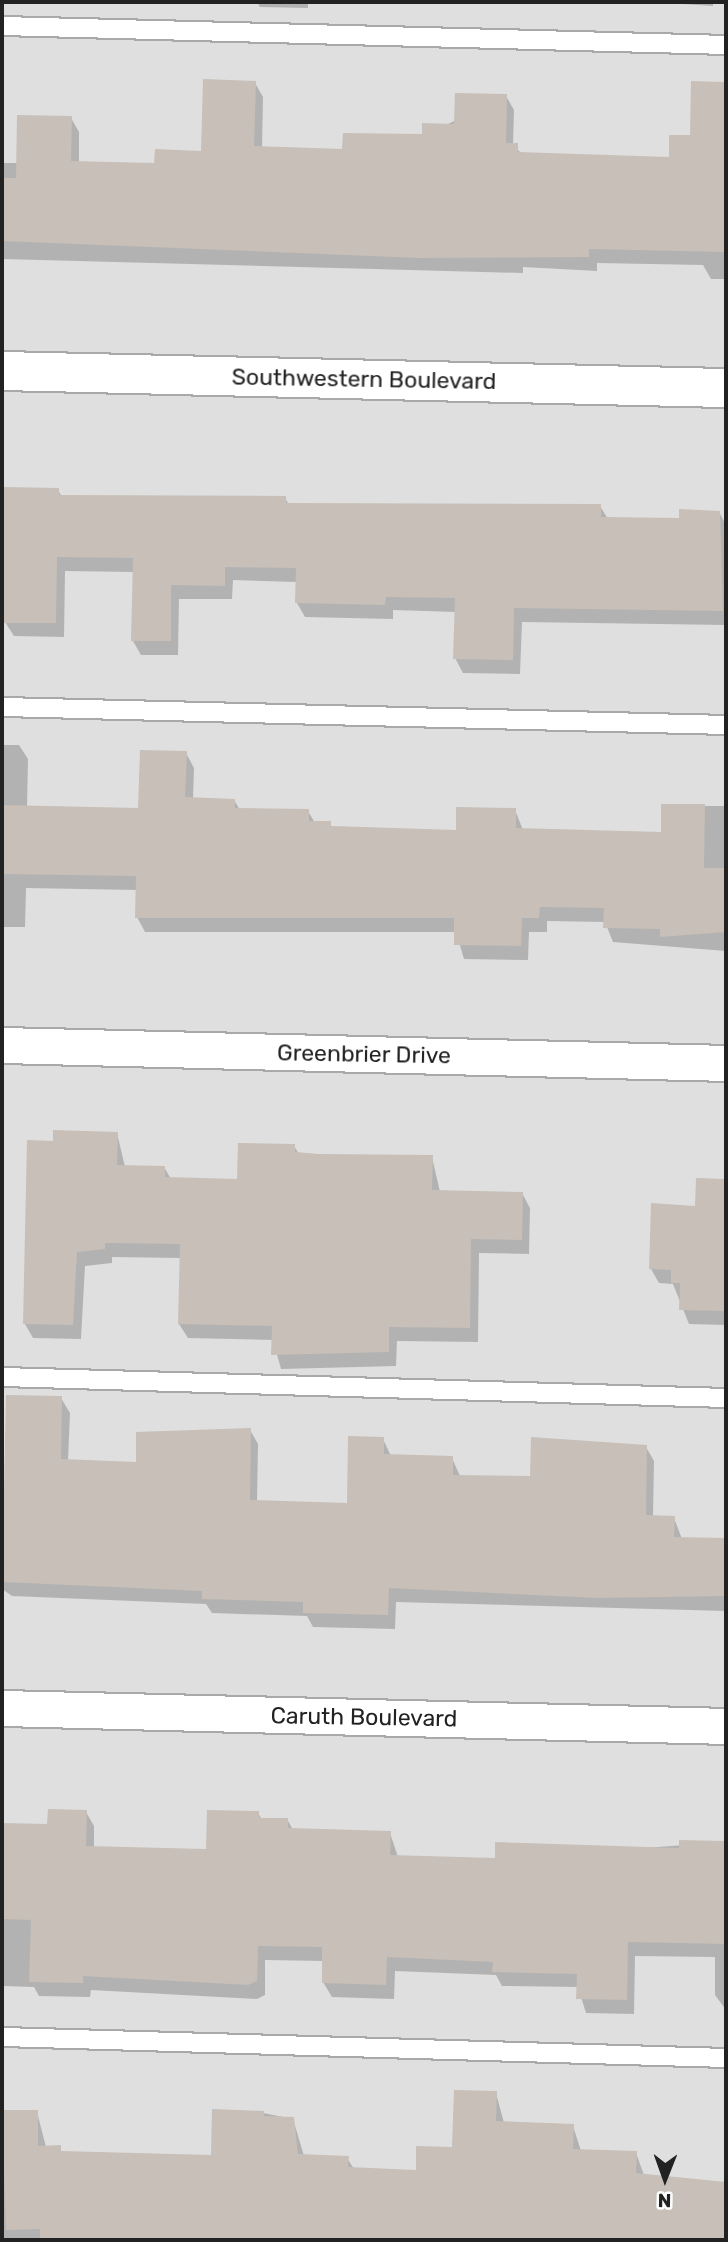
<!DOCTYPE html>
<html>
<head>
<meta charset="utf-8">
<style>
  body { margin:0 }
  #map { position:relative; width:728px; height:2242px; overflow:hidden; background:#f2efe9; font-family:Rubik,sans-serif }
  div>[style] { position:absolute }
  .residential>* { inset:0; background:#e0dfdf; transform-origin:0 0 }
  .shadow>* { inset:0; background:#0003 }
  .building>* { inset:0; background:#c7bfb8 }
  .roads { filter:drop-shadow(2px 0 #a9a9a9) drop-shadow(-2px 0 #a9a9a9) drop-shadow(0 2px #a9a9a9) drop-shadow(0 -2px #a9a9a9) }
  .service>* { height:18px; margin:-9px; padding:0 9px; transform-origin:9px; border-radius:9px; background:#fff }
  .minor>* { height:35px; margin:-17.5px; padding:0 17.5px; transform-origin:17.5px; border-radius:17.5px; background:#fff }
  .tertiary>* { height:38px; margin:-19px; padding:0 19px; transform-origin:19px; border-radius:19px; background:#fff }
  span { translate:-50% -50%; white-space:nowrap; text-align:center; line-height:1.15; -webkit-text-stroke:7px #fff; paint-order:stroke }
  .street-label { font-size:23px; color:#222 }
  .frame { position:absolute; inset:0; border:4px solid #222; pointer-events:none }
  .north { position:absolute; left:630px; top:2144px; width:70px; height:70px; -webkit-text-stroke:5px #fff; paint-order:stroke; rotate:181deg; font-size:19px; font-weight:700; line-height:28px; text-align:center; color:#222 }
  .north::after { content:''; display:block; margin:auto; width:24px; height:32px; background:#222; clip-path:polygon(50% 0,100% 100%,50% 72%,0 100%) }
</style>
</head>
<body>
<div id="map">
  <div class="residential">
    <div style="left:2px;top:2px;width:724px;height:2238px"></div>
  </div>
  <div class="shadow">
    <div style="clip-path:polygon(257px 2px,308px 2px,308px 8px,260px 7px)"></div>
    <div style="clip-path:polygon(666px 2px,713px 2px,713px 6px,667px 3px)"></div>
    <div style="clip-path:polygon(255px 83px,263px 97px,262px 148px,344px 151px,423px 136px,506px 96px,514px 110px,513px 145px,522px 154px,670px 159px,691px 137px,692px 83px,726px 84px,726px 279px,711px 279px,703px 265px,597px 263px,597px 271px,523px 267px,523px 273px,2px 259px,2px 163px,18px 163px,71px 118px,79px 132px,79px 162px,156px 165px,203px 153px)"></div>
    <div style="clip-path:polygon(2px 489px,58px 490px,62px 497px,285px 498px,289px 505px,600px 506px,608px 519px,681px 520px,719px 512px,726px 525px,726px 625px,522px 622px,520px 674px,463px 673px,455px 658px,456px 612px,393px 610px,393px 619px,305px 617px,297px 603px,297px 582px,233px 580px,232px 599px,179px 599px,178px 655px,141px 655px,133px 641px,134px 572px,65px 571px,64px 637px,14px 636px,5px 622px)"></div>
    <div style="clip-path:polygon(2px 745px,19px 745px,28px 759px,27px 808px,140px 809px,186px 753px,194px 768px,193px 799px,234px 800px,240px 810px,308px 811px,315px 823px,333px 828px,458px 832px,515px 810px,523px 830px,663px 834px,663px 806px,726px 806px,726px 951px,613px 942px,605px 922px,547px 921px,547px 932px,529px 932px,528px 960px,464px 959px,456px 932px,145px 932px,137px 917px,137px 890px,26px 888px,25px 927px,2px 927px)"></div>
    <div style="clip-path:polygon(117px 1133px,125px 1167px,164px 1167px,171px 1179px,239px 1180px,294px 1146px,299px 1154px,432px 1157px,440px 1192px,522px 1193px,530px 1208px,529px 1254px,479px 1253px,478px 1342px,397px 1341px,396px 1366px,281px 1369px,273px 1340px,188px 1338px,179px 1324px,181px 1258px,112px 1257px,112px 1263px,85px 1266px,81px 1339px,33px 1338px,25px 1324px,55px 1142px)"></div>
    <div style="clip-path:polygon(698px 1180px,726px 1180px,726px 1325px,689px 1324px,673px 1284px,659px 1283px,651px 1269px,697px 1207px)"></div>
    <div style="clip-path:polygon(61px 1398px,70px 1413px,68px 1461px,137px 1464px,250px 1430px,258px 1444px,257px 1502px,348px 1505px,383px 1439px,391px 1456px,452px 1458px,460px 1476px,532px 1478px,533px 1438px,646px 1447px,654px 1461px,653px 1517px,674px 1518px,682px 1539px,726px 1539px,726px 1611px,396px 1602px,395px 1629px,313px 1627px,307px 1616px,212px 1613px,206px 1604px,12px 1596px,2px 1589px,2px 1493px)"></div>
    <div style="clip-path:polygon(86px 1812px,94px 1826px,94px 1848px,208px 1851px,258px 1813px,262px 1820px,287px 1819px,293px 1830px,390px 1833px,398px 1857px,496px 1859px,726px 1842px,726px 2010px,715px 1995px,715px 1957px,635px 1956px,634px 2014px,586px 2013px,578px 1987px,502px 1986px,496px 1975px,395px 1971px,394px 1999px,332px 1997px,323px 1982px,324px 1961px,265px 1960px,265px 1995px,257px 1999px,91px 1990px,90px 1997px,39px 1996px,34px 1987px,2px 1986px,2px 1824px,49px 1826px)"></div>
    <div style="clip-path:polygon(496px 2093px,504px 2123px,573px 2126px,581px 2151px,636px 2153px,644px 2175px,726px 2184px,726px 2240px,2px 2240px,2px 2112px,37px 2112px,46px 2147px,63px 2153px,212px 2157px,263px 2113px,293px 2119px,304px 2156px,347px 2158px,354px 2169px,418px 2172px,454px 2149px)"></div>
  </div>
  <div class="building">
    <div style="clip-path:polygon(203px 79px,256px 81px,254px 146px,342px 149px,343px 133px,422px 134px,422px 123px,454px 124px,455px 93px,507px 94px,506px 143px,518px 143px,518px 152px,669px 157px,669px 135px,690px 135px,691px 81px,726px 82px,726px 252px,589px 249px,589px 257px,420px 258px,2px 241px,2px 178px,16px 178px,17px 115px,72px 116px,71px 161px,154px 163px,155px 149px,201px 151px)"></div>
    <div style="clip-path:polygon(2px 487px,59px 488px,59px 495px,286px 496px,286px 503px,601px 504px,601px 517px,679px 518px,679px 509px,720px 511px,723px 611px,514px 608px,513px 660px,453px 659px,455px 598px,386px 597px,385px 605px,295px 603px,296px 568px,225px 567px,225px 586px,171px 585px,171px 641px,131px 641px,133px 558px,57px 557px,56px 623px,4px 623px)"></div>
    <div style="clip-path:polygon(140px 750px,187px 751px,185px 797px,235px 799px,235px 808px,309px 809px,309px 821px,331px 821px,331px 826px,456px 830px,456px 807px,516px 808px,516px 828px,661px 832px,661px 804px,705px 804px,704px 868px,726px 868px,726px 932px,660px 937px,660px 929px,603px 928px,604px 908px,540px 907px,539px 918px,522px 918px,521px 946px,454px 945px,454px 918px,135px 918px,136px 876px,2px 874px,2px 805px,138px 808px)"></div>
    <div style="clip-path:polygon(53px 1130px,118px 1132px,117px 1165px,165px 1166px,165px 1177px,237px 1179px,238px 1143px,295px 1144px,295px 1152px,319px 1154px,433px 1155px,432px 1190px,523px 1192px,522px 1240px,471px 1239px,470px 1328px,389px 1327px,389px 1352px,271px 1355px,272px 1326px,178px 1324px,180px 1244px,105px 1243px,105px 1249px,77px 1252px,73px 1325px,23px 1324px,27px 1140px,53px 1141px)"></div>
    <div style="clip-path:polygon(696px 1178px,726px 1179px,726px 1311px,679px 1310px,680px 1283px,671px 1283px,671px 1270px,649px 1269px,651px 1203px,695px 1206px)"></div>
    <div style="clip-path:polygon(6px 1395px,62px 1396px,61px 1459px,136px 1462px,136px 1432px,251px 1428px,250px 1500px,347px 1503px,348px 1436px,384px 1437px,384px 1454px,453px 1456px,453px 1475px,530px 1476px,531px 1437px,647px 1445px,646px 1515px,675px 1516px,674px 1537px,726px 1538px,726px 1596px,598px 1598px,389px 1588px,388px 1615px,303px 1613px,303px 1602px,202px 1599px,202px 1591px,2px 1582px)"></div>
    <div style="clip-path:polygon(48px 1809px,87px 1810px,86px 1846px,206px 1849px,207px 1810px,259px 1811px,259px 1818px,288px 1818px,288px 1828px,391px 1831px,390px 1855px,495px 1858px,495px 1842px,679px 1848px,679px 1840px,726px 1841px,726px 1944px,628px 1942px,627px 2000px,576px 1999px,577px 1974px,492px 1972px,493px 1962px,387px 1957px,386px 1985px,322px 1983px,322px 1947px,258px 1946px,257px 1981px,248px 1985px,83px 1976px,83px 1983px,29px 1982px,31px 1920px,2px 1919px,2px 1823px,47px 1824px)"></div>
    <div style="clip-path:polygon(454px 2090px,497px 2091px,496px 2121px,574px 2124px,573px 2149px,637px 2151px,636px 2173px,726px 2182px,726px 2240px,40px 2240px,40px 2229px,6px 2230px,2px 2110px,38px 2110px,38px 2146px,61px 2145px,61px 2151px,211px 2155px,212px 2109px,264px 2111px,264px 2116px,294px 2117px,298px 2154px,349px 2156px,348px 2167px,416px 2170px,416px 2146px,452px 2147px)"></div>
  </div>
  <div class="roads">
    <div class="service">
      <div style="left:2px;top:26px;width:724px;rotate:1.5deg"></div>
      <div style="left:2px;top:707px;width:724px;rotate:1.42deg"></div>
      <div style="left:2px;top:1377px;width:724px;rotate:1.66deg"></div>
      <div style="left:2px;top:2037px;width:724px;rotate:1.66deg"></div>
    </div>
    <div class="minor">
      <div style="left:2px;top:1045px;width:724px;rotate:1.42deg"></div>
      <div style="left:2px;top:1708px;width:724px;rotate:1.42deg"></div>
    </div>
    <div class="tertiary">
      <div style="left:2px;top:371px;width:724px;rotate:1.35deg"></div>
    </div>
  </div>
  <div class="street-label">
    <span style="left:364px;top:379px;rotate:1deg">Southwestern Boulevard</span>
    <span style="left:364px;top:1054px;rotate:1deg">Greenbrier Drive</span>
    <span style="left:364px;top:1717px;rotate:1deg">Caruth Boulevard</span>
  </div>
  <div class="frame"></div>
  <div class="north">N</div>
</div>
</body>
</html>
